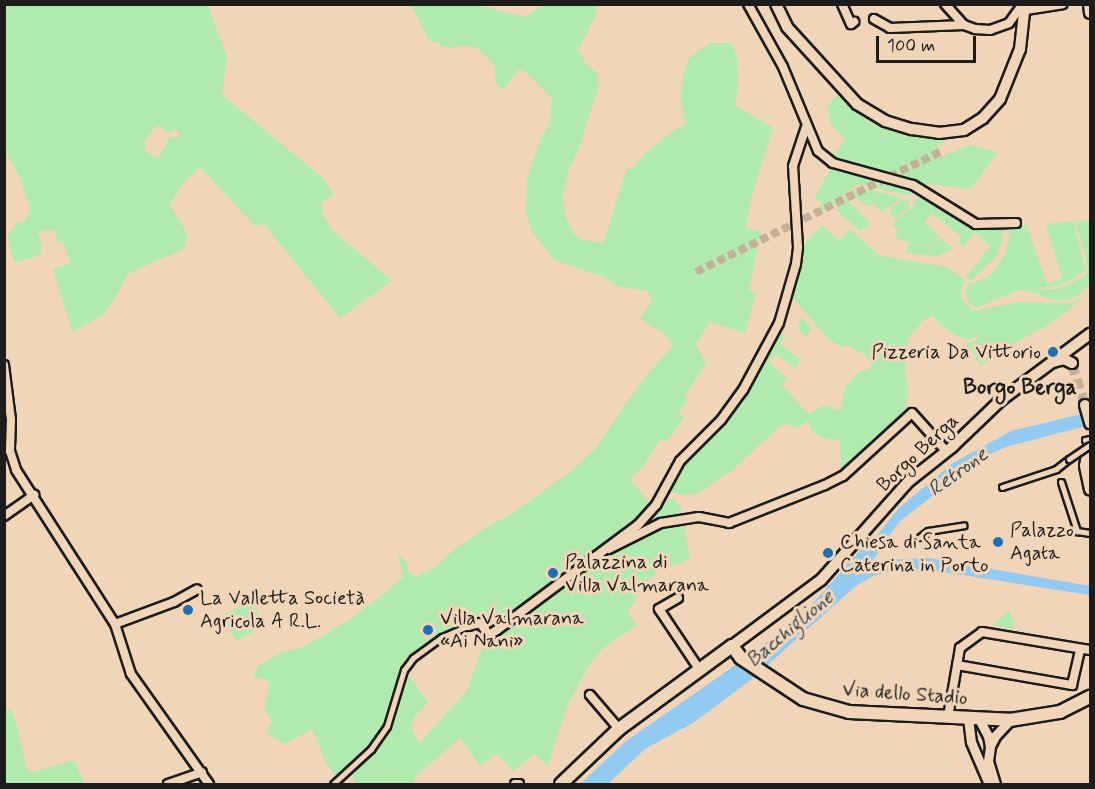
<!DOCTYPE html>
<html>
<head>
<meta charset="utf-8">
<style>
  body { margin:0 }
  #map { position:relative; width:1095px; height:789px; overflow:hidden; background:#f1d5b8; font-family:Mynerve,sans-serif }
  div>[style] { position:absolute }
  .green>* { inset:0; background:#b1eaaf; transform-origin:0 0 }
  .water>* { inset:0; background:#93caf2 }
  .minor-tunnel>* { height:8px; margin-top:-4px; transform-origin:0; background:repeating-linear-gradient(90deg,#c6b099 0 8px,transparent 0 12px) }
  .secondary-tunnel>* { height:10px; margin-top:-5px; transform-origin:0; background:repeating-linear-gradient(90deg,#c6b099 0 10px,transparent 0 15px) }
  .roads { filter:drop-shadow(2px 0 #1c1c1c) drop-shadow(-2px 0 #1c1c1c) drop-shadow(0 2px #1c1c1c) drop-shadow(0 -2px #1c1c1c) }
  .pedestrian>* { height:5px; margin:-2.5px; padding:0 2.5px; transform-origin:2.5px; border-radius:2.5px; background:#f1d5b8 }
  .minor>* { height:8px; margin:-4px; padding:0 4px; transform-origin:4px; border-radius:4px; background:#f1d5b8 }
  .tertiary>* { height:9px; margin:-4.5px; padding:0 4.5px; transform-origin:4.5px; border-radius:4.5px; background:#f1d5b8 }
  .secondary>* { height:10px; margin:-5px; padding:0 5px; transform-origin:5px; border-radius:5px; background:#f1d5b8 }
  .primary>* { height:12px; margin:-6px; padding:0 6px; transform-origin:6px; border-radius:6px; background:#f1d5b8 }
  .bridges { filter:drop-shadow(2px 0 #1c1c1c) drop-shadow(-2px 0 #1c1c1c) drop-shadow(0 2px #1c1c1c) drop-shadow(0 -2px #1c1c1c) }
  .pedestrian-bridge>* { height:5px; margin:-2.5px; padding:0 2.5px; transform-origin:2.5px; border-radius:2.5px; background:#f1d5b8 }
  .dots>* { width:16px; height:16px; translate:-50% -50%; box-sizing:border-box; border:3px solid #f1d5b8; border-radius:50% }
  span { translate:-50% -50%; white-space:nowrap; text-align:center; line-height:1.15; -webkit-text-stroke:6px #f1d5b8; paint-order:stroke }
  .poi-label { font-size:20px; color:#1c1c1c }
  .right { translate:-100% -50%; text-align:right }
  .left { translate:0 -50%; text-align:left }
  .street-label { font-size:20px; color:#1c1c1c }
  .water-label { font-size:21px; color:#3a4852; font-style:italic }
  .quarter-label { font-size:22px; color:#1c1c1c; font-weight:700 }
  .frame { position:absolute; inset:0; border:6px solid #1c1c1c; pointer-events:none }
  .scale { position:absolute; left:876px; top:36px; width:100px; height:27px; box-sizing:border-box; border:3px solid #1c1c1c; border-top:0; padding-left:8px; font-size:18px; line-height:21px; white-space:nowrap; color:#1c1c1c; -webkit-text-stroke:4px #f1d5b8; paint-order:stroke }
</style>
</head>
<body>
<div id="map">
  <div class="green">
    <div style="clip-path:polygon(evenodd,4px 5px,208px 5px,227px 57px,222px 95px,324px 179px,334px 195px,321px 203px,323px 215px,332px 230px,392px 281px,340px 318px,264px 224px,255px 226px,200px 167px,181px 186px,170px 205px,185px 230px,187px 239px,184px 249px,129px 273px,105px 314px,72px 332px,53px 269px,70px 263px,63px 242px,58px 244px,54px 229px,37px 232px,42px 245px,40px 255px,15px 263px,10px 249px,8px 235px,16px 223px,25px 221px,30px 208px,20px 178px,5px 151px,4px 5px,157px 125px,168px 132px,172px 133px,175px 129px,180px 133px,176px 139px,170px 136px,158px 158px,146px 152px,144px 142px,157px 125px)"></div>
    <div style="clip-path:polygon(411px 5px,478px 5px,525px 17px,543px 5px,597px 5px,596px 15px,578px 50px,587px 65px,598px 74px,598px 88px,579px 148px,567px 174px,563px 196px,565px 215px,574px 234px,581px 239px,603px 244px,626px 170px,633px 167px,646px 152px,674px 130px,686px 124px,681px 105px,683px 74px,689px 58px,710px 43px,732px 43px,737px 57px,738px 83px,735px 105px,773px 128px,751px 198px,746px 228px,761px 232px,749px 290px,756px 294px,745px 333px,710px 322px,696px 344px,706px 365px,684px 396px,688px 400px,678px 413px,684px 418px,667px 441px,660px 439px,643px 467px,630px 479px,652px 506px,642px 517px,497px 628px,490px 616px,480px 622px,456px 626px,428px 641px,411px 655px,402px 668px,390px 715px,377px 738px,369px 749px,336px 777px,326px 763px,312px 729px,286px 744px,266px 734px,272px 721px,265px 711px,269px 681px,253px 676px,259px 665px,282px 652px,301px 648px,343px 624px,381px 596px,403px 577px,398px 555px,405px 560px,408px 572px,416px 577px,435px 567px,454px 550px,487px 527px,516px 511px,571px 471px,595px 449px,644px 378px,673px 346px,665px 334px,640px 319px,652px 300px,648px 291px,616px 286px,604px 277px,554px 260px,531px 230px,526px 212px,527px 179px,541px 138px,549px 124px,552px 98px,526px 72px,519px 69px,503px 90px,496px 83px,494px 64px,479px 49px,463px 45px,450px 48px,429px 40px)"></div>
    <div style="clip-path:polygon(837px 94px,853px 110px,872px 123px,916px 137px,943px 140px,944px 143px,937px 146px,942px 157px,969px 145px,998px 152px,971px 189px,916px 183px,835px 160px,837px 157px,834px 154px,845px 140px,831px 124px,827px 108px)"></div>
    <div style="clip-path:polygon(832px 166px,868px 178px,912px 188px,913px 192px,909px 196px,861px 184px,850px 189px,829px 209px,824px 211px,819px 208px,822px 203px,814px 198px)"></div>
    <div style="clip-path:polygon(863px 188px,902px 198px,882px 212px,874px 203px,869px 207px,854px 197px,849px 201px,871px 224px,860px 231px,837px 211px,837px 206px,850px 194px)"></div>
    <div style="clip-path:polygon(924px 195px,969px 224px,980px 228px,1003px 228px,1002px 241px,996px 257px,971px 280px,966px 276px,991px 246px,975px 233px,963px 247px,958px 242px,962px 237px,932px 213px,924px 222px,940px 236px,933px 245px,928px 247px,900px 240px,895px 236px,898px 231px,893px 225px,896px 220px,915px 205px,914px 200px,918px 197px,922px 199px)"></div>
    <div style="clip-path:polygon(903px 199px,910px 202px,910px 206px,895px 219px,889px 211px)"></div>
    <div style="clip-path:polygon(1090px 220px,1090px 283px,1080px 294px,1068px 300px,1051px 300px,1036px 293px,1020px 290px,976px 308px,969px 303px,965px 293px,968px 284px,985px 279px,992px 273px,1006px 253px,1011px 228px,1021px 225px,1026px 224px,1047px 284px,1062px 278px,1046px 224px,1073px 221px,1086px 270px,1070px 281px,1058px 286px,1040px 287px,1040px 289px,1058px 289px,1084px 277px,1088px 271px,1086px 257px,1075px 221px)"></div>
    <div style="clip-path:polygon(822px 225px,839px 240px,850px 229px,880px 256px,947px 267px,965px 280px,961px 289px,962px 299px,973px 311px,1018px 302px,1071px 303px,1086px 295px,1057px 319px,992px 357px,981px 366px,966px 343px,974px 341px,979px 338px,977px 336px,967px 340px,948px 331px,932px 316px,923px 320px,909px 338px,905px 356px,908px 395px,904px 413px,841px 474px,840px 440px,822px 438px,813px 432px,807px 421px,798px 428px,786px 424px,778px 428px,731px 471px,697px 494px,684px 495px,664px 490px,673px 474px,733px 411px,754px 379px,778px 330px,786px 336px,783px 340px,779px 338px,782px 342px,780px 344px,801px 360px,795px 368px,775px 354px,769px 362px,787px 378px,782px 385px,808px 414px,823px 406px,830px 406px,836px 411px,841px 410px,845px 386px,861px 370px,868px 370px,872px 364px,863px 353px,848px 346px,841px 347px,828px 339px,790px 295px,804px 243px)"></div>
    <div style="clip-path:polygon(941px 238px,953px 249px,937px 256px,906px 253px,908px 243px,930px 248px)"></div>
    <div style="clip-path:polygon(802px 316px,811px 329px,805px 341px,805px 334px,800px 333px,798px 326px)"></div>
    <div style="clip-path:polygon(673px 498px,681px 508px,690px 558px,681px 563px,659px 569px,640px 591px,628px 613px,637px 625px,602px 649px,586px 670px,567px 706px,548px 766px,535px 754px,513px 771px,497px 754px,480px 766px,460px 738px,417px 775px,412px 784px,356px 784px,351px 774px,354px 765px,371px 749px,387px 726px,404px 670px,428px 702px,414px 717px,411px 728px,419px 743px,466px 692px,482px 649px,659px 506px)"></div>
    <div style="left:251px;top:600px;width:29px;height:33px;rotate:61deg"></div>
    <div style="clip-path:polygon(1009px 610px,1015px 629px,993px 625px,1001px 618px)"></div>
    <div style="clip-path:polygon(10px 709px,15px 719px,27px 771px,34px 772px,74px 760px,84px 784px,5px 784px,5px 711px)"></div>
  </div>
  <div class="water">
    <div style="clip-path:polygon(1090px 412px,1090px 425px,1009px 446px,983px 457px,899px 522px,873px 560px,928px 558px,1090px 586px,1090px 595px,924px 569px,897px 570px,873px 576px,857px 585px,752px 679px,693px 723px,645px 749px,608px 784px,580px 784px,626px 741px,753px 653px,805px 612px,864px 546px,871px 543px,899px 508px,953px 463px,1011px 431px)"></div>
  </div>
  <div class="minor-tunnel">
    <div style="left:696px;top:272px;width:272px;rotate:-26.2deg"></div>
  </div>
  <div class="secondary-tunnel">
    <div style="left:1072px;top:365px;width:42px;rotate:72deg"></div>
  </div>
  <div class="roads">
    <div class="pedestrian">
      <div style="left:1085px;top:440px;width:5px;rotate:-11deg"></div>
      <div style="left:1061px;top:482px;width:52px;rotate:71.9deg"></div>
      <div style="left:1077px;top:531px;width:13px;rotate:9deg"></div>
      <div style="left:1002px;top:487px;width:57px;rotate:-18.4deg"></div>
      <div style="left:1056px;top:469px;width:16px;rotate:-38deg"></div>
      <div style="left:920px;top:537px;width:10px;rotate:-37deg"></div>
      <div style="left:928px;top:531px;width:36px;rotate:-9deg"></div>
      <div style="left:333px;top:784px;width:52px;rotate:-42.6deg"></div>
      <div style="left:371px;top:749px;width:28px;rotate:-55deg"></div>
      <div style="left:387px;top:726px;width:59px;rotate:-73.1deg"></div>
      <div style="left:404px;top:670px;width:15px;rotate:-53deg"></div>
      <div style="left:413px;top:658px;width:36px;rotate:-36deg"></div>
      <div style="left:442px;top:637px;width:28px;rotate:-23deg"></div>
    </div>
    <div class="minor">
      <div style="left:748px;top:4px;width:72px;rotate:60.9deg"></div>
      <div style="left:783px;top:67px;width:91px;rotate:67.4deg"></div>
      <div style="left:818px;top:151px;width:19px;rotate:39deg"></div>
      <div style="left:833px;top:163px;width:83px;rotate:15.4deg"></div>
      <div style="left:913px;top:185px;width:74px;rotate:31.8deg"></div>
      <div style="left:976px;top:224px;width:40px;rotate:-1.4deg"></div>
      <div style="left:842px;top:4px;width:22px;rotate:66deg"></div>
      <div style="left:851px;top:24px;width:4px;rotate:-34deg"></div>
      <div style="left:945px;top:4px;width:28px;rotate:48deg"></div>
      <div style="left:964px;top:25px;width:12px;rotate:20deg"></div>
      <div style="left:975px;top:29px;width:15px;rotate:4deg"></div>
      <div style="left:990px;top:30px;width:20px;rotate:-20deg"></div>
      <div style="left:1009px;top:23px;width:24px;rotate:-54deg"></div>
      <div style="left:1026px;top:10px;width:37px;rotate:-9deg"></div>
      <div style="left:874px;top:19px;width:18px;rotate:29deg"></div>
      <div style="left:890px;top:28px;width:74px;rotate:-2.3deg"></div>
      <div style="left:4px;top:365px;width:55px;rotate:82.7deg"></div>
      <div style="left:11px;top:420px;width:31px;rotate:92deg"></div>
      <div style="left:10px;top:451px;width:20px;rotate:72deg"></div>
      <div style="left:16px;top:470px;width:183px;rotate:57.3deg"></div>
      <div style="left:115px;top:624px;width:52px;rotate:72.3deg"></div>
      <div style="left:131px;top:674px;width:135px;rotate:54.7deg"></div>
      <div style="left:4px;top:516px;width:37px;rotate:-35deg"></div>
      <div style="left:609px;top:549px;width:58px;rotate:-26.6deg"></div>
      <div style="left:661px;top:523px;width:38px;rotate:-9deg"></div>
      <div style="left:699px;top:517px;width:31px;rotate:11deg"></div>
      <div style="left:729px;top:523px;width:103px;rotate:-21.6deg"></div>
      <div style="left:825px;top:485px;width:20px;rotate:-27deg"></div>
      <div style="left:843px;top:476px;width:93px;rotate:-42.4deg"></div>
      <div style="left:912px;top:413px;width:52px;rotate:48.1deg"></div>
      <div style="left:678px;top:598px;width:22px;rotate:150deg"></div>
      <div style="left:659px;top:609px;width:72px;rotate:56.3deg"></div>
      <div style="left:115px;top:624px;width:63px;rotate:-20.4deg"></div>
      <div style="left:174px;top:602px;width:26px;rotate:-29deg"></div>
      <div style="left:468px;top:626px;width:12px;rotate:-14deg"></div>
      <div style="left:480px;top:623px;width:15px;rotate:53deg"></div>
      <div style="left:489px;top:635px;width:9px;rotate:-32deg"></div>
      <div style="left:497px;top:630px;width:176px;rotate:-36.7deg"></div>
      <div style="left:638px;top:525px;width:27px;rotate:-48deg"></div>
      <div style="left:656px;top:505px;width:50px;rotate:-61.4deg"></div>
      <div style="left:680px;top:461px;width:58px;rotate:-45deg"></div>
      <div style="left:721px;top:420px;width:37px;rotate:-54deg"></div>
      <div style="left:743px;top:390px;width:76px;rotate:-61.8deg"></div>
      <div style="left:779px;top:323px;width:61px;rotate:-73.9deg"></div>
      <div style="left:796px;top:264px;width:17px;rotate:-83deg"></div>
      <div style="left:798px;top:247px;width:81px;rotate:-93.5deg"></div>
      <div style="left:793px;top:166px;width:41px;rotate:-71.6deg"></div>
      <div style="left:957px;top:665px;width:117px;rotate:9.9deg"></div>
      <div style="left:1072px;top:685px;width:37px;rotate:-77deg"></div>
      <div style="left:590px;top:695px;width:45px;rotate:49.5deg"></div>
      <div style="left:948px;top:717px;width:70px;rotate:-80.1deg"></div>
      <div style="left:960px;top:648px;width:27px;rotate:-36deg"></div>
      <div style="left:982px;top:632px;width:109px;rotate:9.5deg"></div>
      <div style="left:168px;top:784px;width:36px;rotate:-19deg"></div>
      <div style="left:515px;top:784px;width:4px"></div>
    </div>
    <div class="tertiary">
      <div style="left:968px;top:718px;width:24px;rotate:83deg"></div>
      <div style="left:971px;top:742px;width:46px;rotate:66.8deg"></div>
      <div style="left:979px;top:719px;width:19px;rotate:62deg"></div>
      <div style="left:988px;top:736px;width:10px;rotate:79deg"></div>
      <div style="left:995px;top:784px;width:24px;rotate:-107deg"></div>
      <div style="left:988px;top:761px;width:15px;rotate:-82deg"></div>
      <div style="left:990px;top:746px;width:11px;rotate:-63deg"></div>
      <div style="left:995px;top:736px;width:22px;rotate:-47deg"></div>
    </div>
    <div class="secondary">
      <div style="left:776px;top:4px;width:25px;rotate:64deg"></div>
      <div style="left:787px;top:27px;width:104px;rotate:47.7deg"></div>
      <div style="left:857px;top:104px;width:33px;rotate:31deg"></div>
      <div style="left:885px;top:121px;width:28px;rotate:17deg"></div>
      <div style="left:912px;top:129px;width:27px;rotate:8deg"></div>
      <div style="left:939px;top:133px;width:25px;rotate:-7deg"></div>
      <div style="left:964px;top:130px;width:22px;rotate:-32deg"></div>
      <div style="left:983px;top:118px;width:25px;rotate:-48deg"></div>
      <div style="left:1000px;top:99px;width:54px;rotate:-68.2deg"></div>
      <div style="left:1020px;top:49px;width:45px;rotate:-83.7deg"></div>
      <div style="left:1089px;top:4px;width:9px;rotate:84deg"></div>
      <div style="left:1053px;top:362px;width:11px;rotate:-15deg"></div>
      <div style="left:1064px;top:359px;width:9px;rotate:27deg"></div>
      <div style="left:1085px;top:405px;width:19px;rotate:74deg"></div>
      <div style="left:1087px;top:455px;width:11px;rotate:100deg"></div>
      <div style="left:1085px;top:466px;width:24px;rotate:78deg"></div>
      <div style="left:732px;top:646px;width:111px;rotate:-36.6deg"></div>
      <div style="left:821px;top:580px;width:132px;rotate:-48.4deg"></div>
      <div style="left:909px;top:481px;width:55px;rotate:-38.3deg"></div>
      <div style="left:952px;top:447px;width:68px;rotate:-43.8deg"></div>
      <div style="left:1001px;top:400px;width:111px;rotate:-36.6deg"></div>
    </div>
    <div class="primary">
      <div style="left:561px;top:784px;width:80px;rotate:-43.5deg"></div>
      <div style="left:619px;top:729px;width:140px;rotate:-36.3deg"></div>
      <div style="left:732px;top:646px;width:15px;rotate:53deg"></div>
      <div style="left:741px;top:658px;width:74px;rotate:33.5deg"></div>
      <div style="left:803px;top:699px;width:48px;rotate:15.8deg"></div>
      <div style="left:849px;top:712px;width:161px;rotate:2.8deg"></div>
      <div style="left:1010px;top:720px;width:51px;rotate:-9.1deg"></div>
      <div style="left:1060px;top:712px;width:34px;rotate:-27deg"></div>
    </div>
  </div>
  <div class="bridges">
    <div class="pedestrian-bridge">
      <div style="left:1069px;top:459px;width:25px;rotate:-34deg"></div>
    </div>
  </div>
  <div class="dots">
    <div style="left:1053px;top:352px;background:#1f6fb2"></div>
    <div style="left:998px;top:542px;background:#1f6fb2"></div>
    <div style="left:828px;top:553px;background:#1f6fb2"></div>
    <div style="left:553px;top:573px;background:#1f6fb2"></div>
    <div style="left:188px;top:610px;background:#1f6fb2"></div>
    <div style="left:428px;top:630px;background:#1f6fb2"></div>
  </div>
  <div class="poi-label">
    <span class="right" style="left:1041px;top:352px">Pizzeria Da Vittorio</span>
    <span class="left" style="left:1010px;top:542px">Palazzo<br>Agata</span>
    <span class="left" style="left:840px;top:554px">Chiesa di Santa<br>Caterina in Porto</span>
    <span class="left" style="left:565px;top:574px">Palazzina di<br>Villa Valmarana</span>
    <span class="left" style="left:200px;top:610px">La Valletta Società<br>Agricola A R.L.</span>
    <span class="left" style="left:440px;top:630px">Villa Valmarana<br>«Ai Nani»</span>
  </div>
  <div class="street-label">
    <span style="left:918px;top:453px;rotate:-43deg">Borgo Berga</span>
    <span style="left:905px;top:694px;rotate:4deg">Via dello Stadio</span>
  </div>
  <div class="water-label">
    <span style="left:958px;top:472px;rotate:-36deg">Retrone</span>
    <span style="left:790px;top:629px;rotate:-40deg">Bacchiglione</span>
  </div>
  <div class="quarter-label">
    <span style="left:1020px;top:389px">Borgo Berga</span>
  </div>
  <div class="frame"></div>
  <div class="scale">100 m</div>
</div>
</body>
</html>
